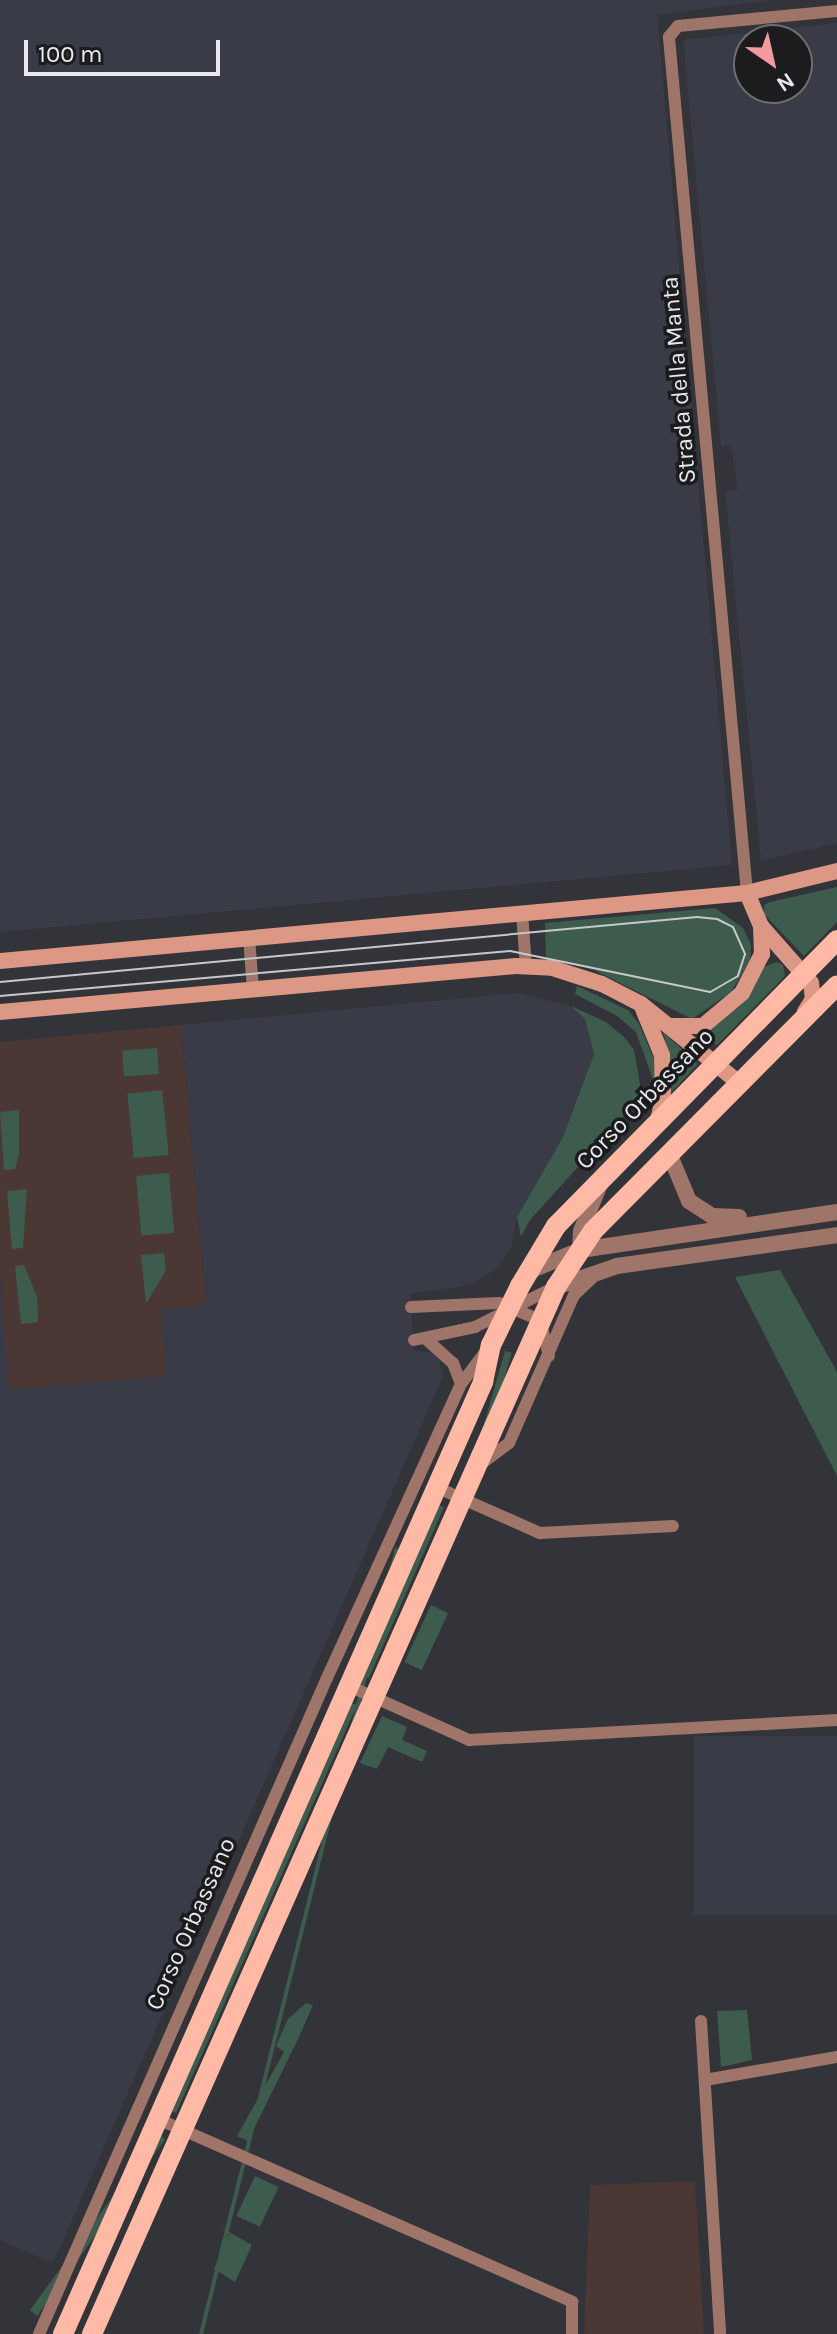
<!DOCTYPE html>
<html>
<head>
<meta charset="utf-8">
<style>
  body { margin:0 }
  #map { position:relative; width:837px; height:2334px; overflow:hidden; background:#33343a; font-family:Karla,sans-serif }
  div>[style] { position:absolute }
  .built>* { inset:0; background:#393b47; transform-origin:0 0 }
  .education>* { inset:0; background:#4b3733 }
  .green>* { inset:0; background:#3d5c4d; transform-origin:0 0 }
  .minor>* { height:12px; margin:-6px; padding:0 6px; transform-origin:6px; border-radius:6px; background:#a07569 }
  .tertiary>* { height:16px; margin:-8px; padding:0 8px; transform-origin:8px; border-radius:8px; background:#a07569 }
  .secondary>* { height:16px; margin:-8px; padding:0 8px; transform-origin:8px; border-radius:8px; background:#dc9885 }
  .primary>* { height:20px; margin:-10px; padding:0 10px; transform-origin:10px; border-radius:10px; background:#ffb9a5 }
  .tram>* { height:2px; margin:-1px; padding:0 1px; transform-origin:1px; border-radius:1px; background:#c7c8cc }
  span { translate:-50% -50%; white-space:nowrap; text-align:center; line-height:1.15; -webkit-text-stroke:7px #1c1c1f; paint-order:stroke }
  .street-label { font-size:24px; color:#e8e9ed }
  .north { position:absolute; left:733px; top:24px; width:80px; height:80px; box-sizing:border-box; background:#1c1c1f; border:2px solid #6e6e71; border-radius:50%; rotate:146deg; font-size:22px; font-weight:700; line-height:32px; text-align:center; color:#e8e9ed }
  .north::after { content:''; display:block; margin:auto; width:28px; height:36px; background:#f49b9f; clip-path:polygon(50% 0,100% 100%,50% 72%,0 100%) }
  .scale { position:absolute; left:24px; top:40px; width:196px; height:36px; box-sizing:border-box; border:4px solid #e8e9ed; border-top:0; padding-left:10px; font-size:24px; line-height:28px; white-space:nowrap; color:#e8e9ed; -webkit-text-stroke:6px #1c1c1f; paint-order:stroke }
</style>
</head>
<body>
<div id="map">
  <div class="built">
    <div style="clip-path:polygon(0 0,771px 0,657px 15px,732px 865px,0 932px)"></div>
    <div style="clip-path:polygon(evenodd,837px 23px,837px 843px,761px 861px,725px 491px,738px 490px,731px 445px,721px 446px,683px 40px,837px 23px,749px 40px,797px 40px,797px 88px,749px 88px,749px 40px)"></div>
    <div style="clip-path:polygon(517px 993px,571px 1006px,585px 1019px,594px 1054px,563px 1137px,517px 1217px,511px 1248px,495px 1270px,469px 1285px,410px 1294px,414px 1350px,437px 1354px,443px 1376px,53px 2263px,0 2240px,0 1268px,160px 1309px,206px 1304px,181px 1025px)"></div>
    <div style="left:837px;top:1736px;width:179px;height:143px;rotate:90deg"></div>
  </div>
  <div class="education">
    <div style="clip-path:polygon(181px 1025px,206px 1305px,160px 1309px,166px 1376px,9px 1389px,0 1275px,0 1042px)"></div>
    <div style="clip-path:polygon(695px 2181px,704px 2334px,584px 2334px,590px 2185px)"></div>
  </div>
  <div class="green">
    <div style="clip-path:polygon(837px 887px,837px 922px,804px 956px,764px 914px,764px 905px,770px 902px)"></div>
    <div style="clip-path:polygon(715px 908px,743px 928px,751px 945px,750px 961px,731px 992px,692px 1019px,594px 970px,546px 958px,545px 923px)"></div>
    <div style="clip-path:polygon(776px 962px,783px 965px,785px 976px,717px 1045px,704px 1040px,704px 1032px,746px 997px,764px 967px)"></div>
    <div style="clip-path:polygon(577px 986px,628px 1010px,639px 1024px,655px 1061px,656px 1088px,636px 1032px,617px 1016px,575px 994px)"></div>
    <div style="clip-path:polygon(571px 1006px,606px 1022px,625px 1038px,634px 1050px,642px 1096px,530px 1220px,521px 1237px,517px 1217px,563px 1137px,594px 1054px,585px 1019px)"></div>
    <div style="clip-path:polygon(663px 1032px,698px 1064px,669px 1095px,672px 1065px)"></div>
    <div style="left:157px;top:1048px;width:26px;height:35px;rotate:86deg"></div>
    <div style="left:162px;top:1090px;width:65px;height:35px;rotate:84deg"></div>
    <div style="clip-path:polygon(19px 1110px,19px 1154px,15px 1169px,4px 1170px,0 1112px)"></div>
    <div style="left:169px;top:1173px;width:60px;height:33px;rotate:85deg"></div>
    <div style="clip-path:polygon(27px 1189px,23px 1248px,12px 1249px,7px 1191px)"></div>
    <div style="clip-path:polygon(164px 1253px,166px 1270px,146px 1304px,141px 1255px)"></div>
    <div style="clip-path:polygon(24px 1265px,37px 1297px,38px 1322px,21px 1324px,15px 1266px)"></div>
    <div style="clip-path:polygon(780px 1270px,837px 1372px,837px 1476px,735px 1277px)"></div>
    <div style="left:505px;top:1351px;width:7px;height:133px;rotate:16deg"></div>
    <div style="clip-path:polygon(436px 1504px,444px 1507px,369px 1678px,362px 1676px)"></div>
    <div style="left:395px;top:1548px;width:4px;height:860px;rotate:14deg"></div>
    <div style="left:431px;top:1605px;width:19px;height:63px;rotate:25deg"></div>
    <div style="clip-path:polygon(351px 1703px,357px 1705px,176px 2113px,171px 2111px)"></div>
    <div style="clip-path:polygon(382px 1716px,407px 1727px,402px 1740px,427px 1751px,422px 1762px,388px 1747px,377px 1769px,360px 1763px)"></div>
    <div style="clip-path:polygon(306px 2003px,313px 2005px,299px 2037px,248px 2141px,237px 2136px,284px 2052px,276px 2046px,288px 2019px)"></div>
    <div style="clip-path:polygon(747px 2010px,752px 2060px,721px 2067px,717px 2011px)"></div>
    <div style="left:158px;top:2134px;width:9px;height:218px;rotate:36deg"></div>
    <div style="left:255px;top:2176px;width:26px;height:44px;rotate:25deg"></div>
    <div style="clip-path:polygon(220px 2227px,252px 2245px,235px 2282px,214px 2269px,229px 2234px)"></div>
  </div>
  <div class="minor">
    <div style="left:747px;top:893px;width:860px;rotate:-95.21deg"></div>
    <div style="left:669px;top:37px;width:14px;rotate:-51deg"></div>
    <div style="left:678px;top:26px;width:160px;rotate:-5.4deg"></div>
    <div style="left:522px;top:913px;width:54px;rotate:85.8deg"></div>
    <div style="left:249px;top:938px;width:51px;rotate:85.5deg"></div>
    <div style="left:411px;top:1307px;width:88px;rotate:-2.6deg"></div>
    <div style="left:499px;top:1303px;width:44px;rotate:22.5deg"></div>
    <div style="left:540px;top:1320px;width:37px;rotate:76deg"></div>
    <div style="left:426px;top:1339px;width:36px;rotate:42deg"></div>
    <div style="left:453px;top:1363px;width:22px;rotate:69deg"></div>
    <div style="left:414px;top:1340px;width:62px;rotate:-12deg"></div>
    <div style="left:475px;top:1327px;width:89px;rotate:-26.6deg"></div>
    <div style="left:481px;top:1464px;width:35px;rotate:-37deg"></div>
    <div style="left:509px;top:1443px;width:162px;rotate:-66.3deg"></div>
    <div style="left:574px;top:1295px;width:25px;rotate:-43deg"></div>
    <div style="left:436px;top:1487px;width:114px;rotate:23.9deg"></div>
    <div style="left:540px;top:1533px;width:133px;rotate:-3deg"></div>
    <div style="left:349px;top:1686px;width:132px;rotate:24.2deg"></div>
    <div style="left:469px;top:1740px;width:369px;rotate:-3.1deg"></div>
    <div style="left:701px;top:2021px;width:314px;rotate:86.5deg"></div>
    <div style="left:705px;top:2080px;width:134px;rotate:-9.9deg"></div>
    <div style="left:158px;top:2119px;width:453px;rotate:23.8deg"></div>
    <div style="left:572px;top:2302px;width:32px;rotate:90deg"></div>
    <div style="left:39px;top:2334px;width:716px;rotate:-66.3deg"></div>
    <div style="left:327px;top:1678px;width:323px;rotate:-65.5deg"></div>
    <div style="left:461px;top:1384px;width:41px;rotate:-52.9deg"></div>
  </div>
  <div class="tertiary">
    <div style="left:669px;top:1153px;width:52px;rotate:67.4deg"></div>
    <div style="left:689px;top:1201px;width:27px;rotate:33deg"></div>
    <div style="left:712px;top:1216px;width:27px;rotate:2deg"></div>
    <div style="left:580px;top:1250px;width:19px;rotate:-87deg"></div>
    <div style="left:581px;top:1231px;width:51px;rotate:-68deg"></div>
    <div style="left:527px;top:1272px;width:57px;rotate:-22.5deg"></div>
    <div style="left:580px;top:1250px;width:260px;rotate:-8.4deg"></div>
    <div style="left:556px;top:1287px;width:65px;rotate:-19deg"></div>
    <div style="left:617px;top:1266px;width:222px;rotate:-8deg"></div>
  </div>
  <div class="secondary">
    <div style="left:747px;top:893px;width:36px;rotate:67deg"></div>
    <div style="left:761px;top:926px;width:76px;rotate:48.7deg"></div>
    <div style="left:811px;top:983px;width:16px;rotate:83deg"></div>
    <div style="left:813px;top:999px;width:15px;rotate:122deg"></div>
    <div style="left:0;top:961px;width:750px;rotate:-5.2deg"></div>
    <div style="left:747px;top:893px;width:93px;rotate:-13.7deg"></div>
    <div style="left:643px;top:1009px;width:50px;rotate:67.6deg"></div>
    <div style="left:662px;top:1055px;width:44px;rotate:88.7deg"></div>
    <div style="left:663px;top:1099px;width:26px;rotate:103deg"></div>
    <div style="left:0;top:1012px;width:518px;rotate:-5.09deg"></div>
    <div style="left:516px;top:966px;width:36px;rotate:3deg"></div>
    <div style="left:552px;top:968px;width:52px;rotate:17.7deg"></div>
    <div style="left:602px;top:984px;width:44px;rotate:27.1deg"></div>
    <div style="left:641px;top:1004px;width:124px;rotate:38.8deg"></div>
    <div style="left:670px;top:1026px;width:33px"></div>
    <div style="left:703px;top:1026px;width:51px;rotate:-40.2deg"></div>
    <div style="left:742px;top:993px;width:44px;rotate:-62.9deg"></div>
    <div style="left:762px;top:954px;width:28px;rotate:-92deg"></div>
  </div>
  <div class="primary">
    <div style="left:63px;top:2334px;width:1041px;rotate:-66.19deg"></div>
    <div style="left:483px;top:1382px;width:38px;rotate:-78deg"></div>
    <div style="left:491px;top:1345px;width:66px;rotate:-63.8deg"></div>
    <div style="left:520px;top:1286px;width:70px;rotate:-59deg"></div>
    <div style="left:556px;top:1226px;width:401px;rotate:-45.5deg"></div>
    <div style="left:92px;top:2334px;width:1145px;rotate:-66.1deg"></div>
    <div style="left:556px;top:1287px;width:67px;rotate:-56.5deg"></div>
    <div style="left:593px;top:1231px;width:346px;rotate:-45.2deg"></div>
  </div>
  <div class="tram">
    <div style="left:0;top:982px;width:700px;rotate:-5.33deg"></div>
    <div style="left:697px;top:917px;width:20px;rotate:6deg"></div>
    <div style="left:717px;top:919px;width:18px;rotate:27deg"></div>
    <div style="left:733px;top:927px;width:30px;rotate:66deg"></div>
    <div style="left:745px;top:954px;width:23px;rotate:108deg"></div>
    <div style="left:738px;top:976px;width:32px;rotate:150deg"></div>
    <div style="left:710px;top:992px;width:204px;rotate:-168.4deg"></div>
    <div style="left:510px;top:951px;width:512px;rotate:174.96deg"></div>
  </div>
  <div class="street-label">
    <span style="left:679px;top:380px;rotate:-95deg">Strada della Manta</span>
    <span style="left:645px;top:1099px;rotate:-46deg">Corso Orbassano</span>
    <span style="left:191px;top:1924px;rotate:-66deg">Corso Orbassano</span>
  </div>
  <div class="north">N</div>
  <div class="scale">100 m</div>
</div>
</body>
</html>
